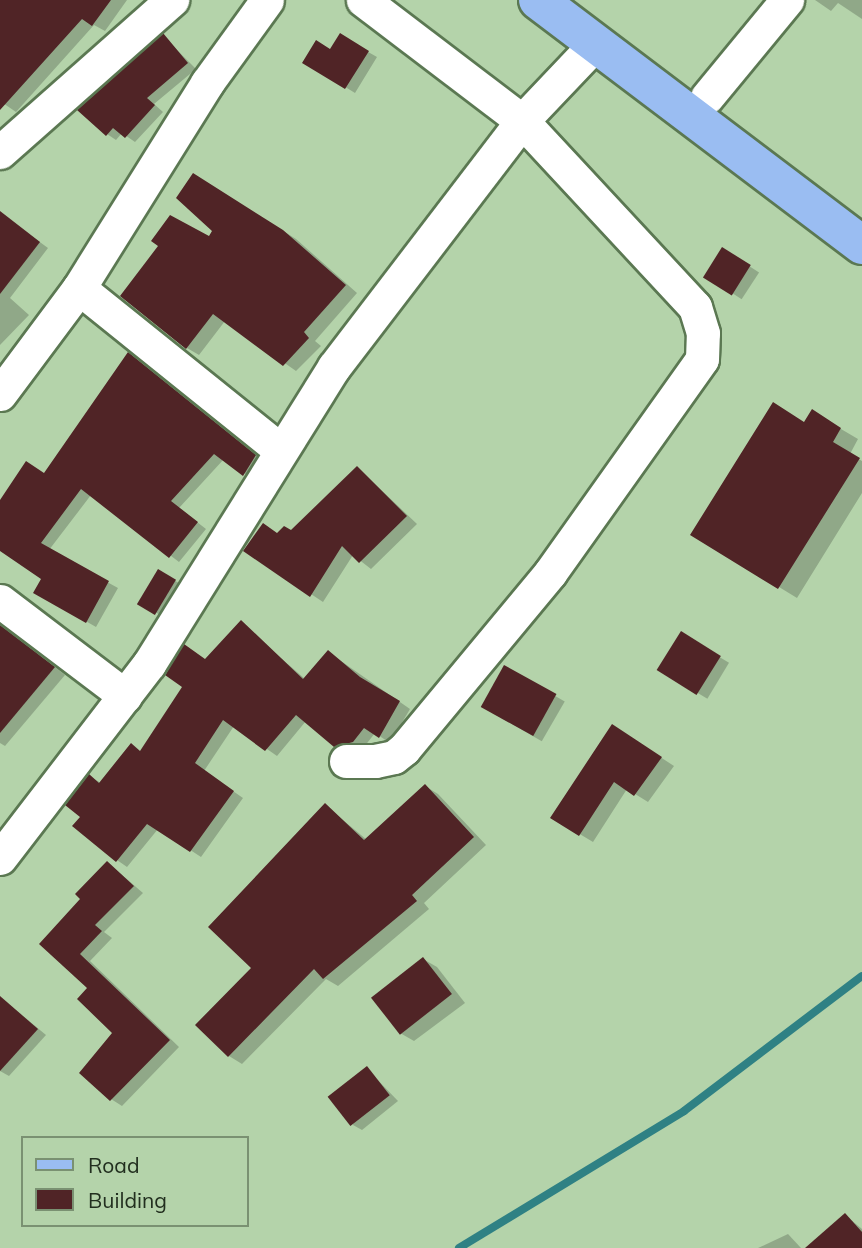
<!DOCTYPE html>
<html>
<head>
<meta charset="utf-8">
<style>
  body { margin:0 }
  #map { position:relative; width:862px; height:1248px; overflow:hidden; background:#b4d3aa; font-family:Mulish,sans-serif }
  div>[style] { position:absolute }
  .shadow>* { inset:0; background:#0003; transform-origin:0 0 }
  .stream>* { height:8px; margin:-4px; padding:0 4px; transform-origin:4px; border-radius:4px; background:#2f8184 }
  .building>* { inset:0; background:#502426; transform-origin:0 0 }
  .roads { filter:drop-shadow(2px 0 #5b7852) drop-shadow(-2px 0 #5b7852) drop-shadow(0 2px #5b7852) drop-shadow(0 -2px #5b7852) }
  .minor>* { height:33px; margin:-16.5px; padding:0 16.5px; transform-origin:16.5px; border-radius:16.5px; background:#fff }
  .major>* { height:38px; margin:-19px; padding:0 19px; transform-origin:19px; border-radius:19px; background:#9abdf2 }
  span { translate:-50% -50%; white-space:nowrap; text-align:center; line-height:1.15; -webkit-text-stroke:7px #b4d3aa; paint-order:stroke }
  .legend { position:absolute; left:21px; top:1136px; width:228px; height:91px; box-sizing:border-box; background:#b4d3aa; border:2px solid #7a9172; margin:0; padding:9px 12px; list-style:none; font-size:21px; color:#222f1f }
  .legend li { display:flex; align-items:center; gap:14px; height:35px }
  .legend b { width:35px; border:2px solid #7a9172 }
</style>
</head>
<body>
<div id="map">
  <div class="shadow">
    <div style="clip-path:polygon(0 0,127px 0,105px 31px,94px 25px,16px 112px,0 101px)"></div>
    <div style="clip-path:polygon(815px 0,862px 0,862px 19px,838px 3px,831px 11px)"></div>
    <div style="clip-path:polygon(163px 36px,196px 69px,154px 104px,163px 112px,135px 142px,122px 133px,116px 140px,107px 134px)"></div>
    <div style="clip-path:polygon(340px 36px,377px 57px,355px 93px,305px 62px,331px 51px)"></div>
    <div style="clip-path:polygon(206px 182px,296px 239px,357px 293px,315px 341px,321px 346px,296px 371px,225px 321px,199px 355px,187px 348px,215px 231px)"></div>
    <div style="clip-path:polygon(0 213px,48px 248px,10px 298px,29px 315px,0 345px)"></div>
    <div style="left:723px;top:249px;width:43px;height:32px;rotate:33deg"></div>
    <div style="clip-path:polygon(128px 354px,265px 462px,254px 480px,224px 459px,179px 508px,206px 529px,179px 562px,91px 495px,49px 550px,118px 588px,96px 627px,35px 592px,43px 578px,0 549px,0 503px,45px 475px)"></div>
    <div style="clip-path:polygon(812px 412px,858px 439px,850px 454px,862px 461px,862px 493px,797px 598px,779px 587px,805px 423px)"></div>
    <div style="clip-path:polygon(358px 468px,417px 524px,371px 569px,353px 555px,323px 602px,246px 551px,291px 532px)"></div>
    <div style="left:158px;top:571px;width:30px;height:37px;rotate:30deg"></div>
    <div style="clip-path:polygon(241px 623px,305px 679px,328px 652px,410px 709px,390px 743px,375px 733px,364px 747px,346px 752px,306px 721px,277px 756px,234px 726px,204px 771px,243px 798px,201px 857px,158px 829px,127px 867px,117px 860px,82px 817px,89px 776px,101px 783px,131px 746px,141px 752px,206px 660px)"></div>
    <div style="clip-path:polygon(0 625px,65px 675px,5px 746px,0 743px)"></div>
    <div style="left:681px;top:634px;width:56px;height:42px;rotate:31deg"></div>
    <div style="left:505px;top:667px;width:69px;height:46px;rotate:30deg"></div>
    <div style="clip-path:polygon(625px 734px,674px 766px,648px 802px,627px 789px,593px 842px,553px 818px)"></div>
    <div style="clip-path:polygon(425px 786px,438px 794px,486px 845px,424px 903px,429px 909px,338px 986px,326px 979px,242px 1064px,229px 1056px,253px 968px,325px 805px,367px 840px)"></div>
    <div style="clip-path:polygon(108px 863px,143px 893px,104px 932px,112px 938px,90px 961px,179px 1047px,122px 1106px,111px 1099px,115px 1033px,89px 988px,41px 944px,83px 899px)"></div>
    <div style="clip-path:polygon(423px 959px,437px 967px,465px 1003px,414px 1041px,400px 1033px)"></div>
    <div style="clip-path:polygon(0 997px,46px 1035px,9px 1076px,0 1071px)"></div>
    <div style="clip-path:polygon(367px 1069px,398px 1101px,362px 1130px,353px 1125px)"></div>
    <div style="clip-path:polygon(845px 1215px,862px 1229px,862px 1248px,808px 1248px)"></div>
    <div style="clip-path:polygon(788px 1234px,801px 1248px,758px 1248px)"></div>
  </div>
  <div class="stream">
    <div style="left:459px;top:1248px;width:263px;rotate:-31.3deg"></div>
    <div style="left:684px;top:1111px;width:223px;rotate:-37.2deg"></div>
  </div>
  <div class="building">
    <div style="clip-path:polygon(0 0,111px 0,92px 26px,82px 19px,0 110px)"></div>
    <div style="clip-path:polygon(163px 33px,188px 63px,147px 98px,155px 105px,125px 138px,113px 128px,106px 136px,77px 110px)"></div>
    <div style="clip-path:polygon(340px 33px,369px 51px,345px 89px,302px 63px,316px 40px,330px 49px)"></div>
    <div style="clip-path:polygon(193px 173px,283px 230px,346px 285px,304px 332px,309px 338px,283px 366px,213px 314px,186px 349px,120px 296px,158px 246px,151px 241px,170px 215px,209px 236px,212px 231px,176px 198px)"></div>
    <div style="clip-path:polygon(0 211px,40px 242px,0 294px)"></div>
    <div style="left:722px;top:247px;width:34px;height:36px;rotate:32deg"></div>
    <div style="clip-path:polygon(128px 352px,256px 455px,243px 476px,214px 454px,171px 501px,198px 522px,169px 558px,81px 489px,41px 543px,109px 581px,86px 623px,33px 593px,41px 579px,0 551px,0 500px,26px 461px,44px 473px)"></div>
    <div style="clip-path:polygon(773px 402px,804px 422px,812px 409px,841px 428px,833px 442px,860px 458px,778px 589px,690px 535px)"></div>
    <div style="clip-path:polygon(357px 466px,407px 516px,359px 563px,342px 546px,310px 597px,243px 551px,263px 523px,277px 533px,284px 526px,291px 530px)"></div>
    <div style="left:158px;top:569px;width:21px;height:41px;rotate:31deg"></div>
    <div style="clip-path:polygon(241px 620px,303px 679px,328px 650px,360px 677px,400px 701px,379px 738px,364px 728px,353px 742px,334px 747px,296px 715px,265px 751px,223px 720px,195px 763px,234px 791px,190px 852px,147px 824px,116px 862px,72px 826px,80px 817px,65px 805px,89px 774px,99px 783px,131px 743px,140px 751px,182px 687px,165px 675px,184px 644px,205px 659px)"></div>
    <div style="clip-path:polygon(0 625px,55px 667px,0 733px)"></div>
    <div style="left:681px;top:631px;width:47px;height:46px;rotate:32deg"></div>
    <div style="left:504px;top:665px;width:60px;height:48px;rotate:29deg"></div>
    <div style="clip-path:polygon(612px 724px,662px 757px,634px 796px,614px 782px,579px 836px,550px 818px)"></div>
    <div style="clip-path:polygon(425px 784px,474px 837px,412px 895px,417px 901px,323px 979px,314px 969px,228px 1057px,195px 1025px,251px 968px,208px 927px,325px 803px,364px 840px)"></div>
    <div style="clip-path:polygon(107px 861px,134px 886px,95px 925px,102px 931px,80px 954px,170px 1040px,110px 1101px,79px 1073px,112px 1033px,77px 999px,87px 988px,39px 944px,80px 899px,75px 894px)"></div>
    <div style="left:423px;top:957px;width:47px;height:66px;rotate:52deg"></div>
    <div style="clip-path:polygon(0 996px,38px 1029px,0 1071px)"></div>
    <div style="left:367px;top:1066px;width:37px;height:50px;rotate:52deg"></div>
    <div style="clip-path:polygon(845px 1213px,862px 1232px,862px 1248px,805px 1248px)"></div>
  </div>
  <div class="roads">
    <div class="minor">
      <div style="left:707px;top:97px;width:126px;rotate:-50.5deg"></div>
      <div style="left:0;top:152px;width:230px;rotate:-41.5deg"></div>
      <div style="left:79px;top:288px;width:257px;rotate:38.8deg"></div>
      <div style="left:0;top:394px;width:132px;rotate:-53.3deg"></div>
      <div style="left:79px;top:288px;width:242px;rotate:-58deg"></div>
      <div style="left:207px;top:83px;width:102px;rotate:-54.1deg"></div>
      <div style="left:0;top:601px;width:157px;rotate:37.2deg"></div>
      <div style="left:346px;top:761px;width:29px"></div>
      <div style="left:375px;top:761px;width:19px;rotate:-12deg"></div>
      <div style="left:394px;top:757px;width:13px;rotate:-39deg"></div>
      <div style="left:404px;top:749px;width:229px;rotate:-50.3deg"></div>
      <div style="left:550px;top:573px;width:262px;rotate:-54.6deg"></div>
      <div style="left:702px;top:359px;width:26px;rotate:-88deg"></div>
      <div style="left:703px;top:333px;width:27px;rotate:-107deg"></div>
      <div style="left:695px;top:307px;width:254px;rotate:-132.9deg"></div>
      <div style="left:522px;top:121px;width:200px;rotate:-142.7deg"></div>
      <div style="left:0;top:858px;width:245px;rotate:-52.5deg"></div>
      <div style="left:149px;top:664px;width:350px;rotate:-58.1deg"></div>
      <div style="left:334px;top:367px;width:310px;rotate:-52.6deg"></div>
      <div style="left:522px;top:121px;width:106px;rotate:-46.5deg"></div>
    </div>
    <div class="major">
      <div style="left:538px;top:0;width:406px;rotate:37.1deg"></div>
    </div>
  </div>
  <ul class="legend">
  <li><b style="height:9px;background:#9abdf2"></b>Road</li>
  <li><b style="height:19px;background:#502426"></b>Building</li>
  </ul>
</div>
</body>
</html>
